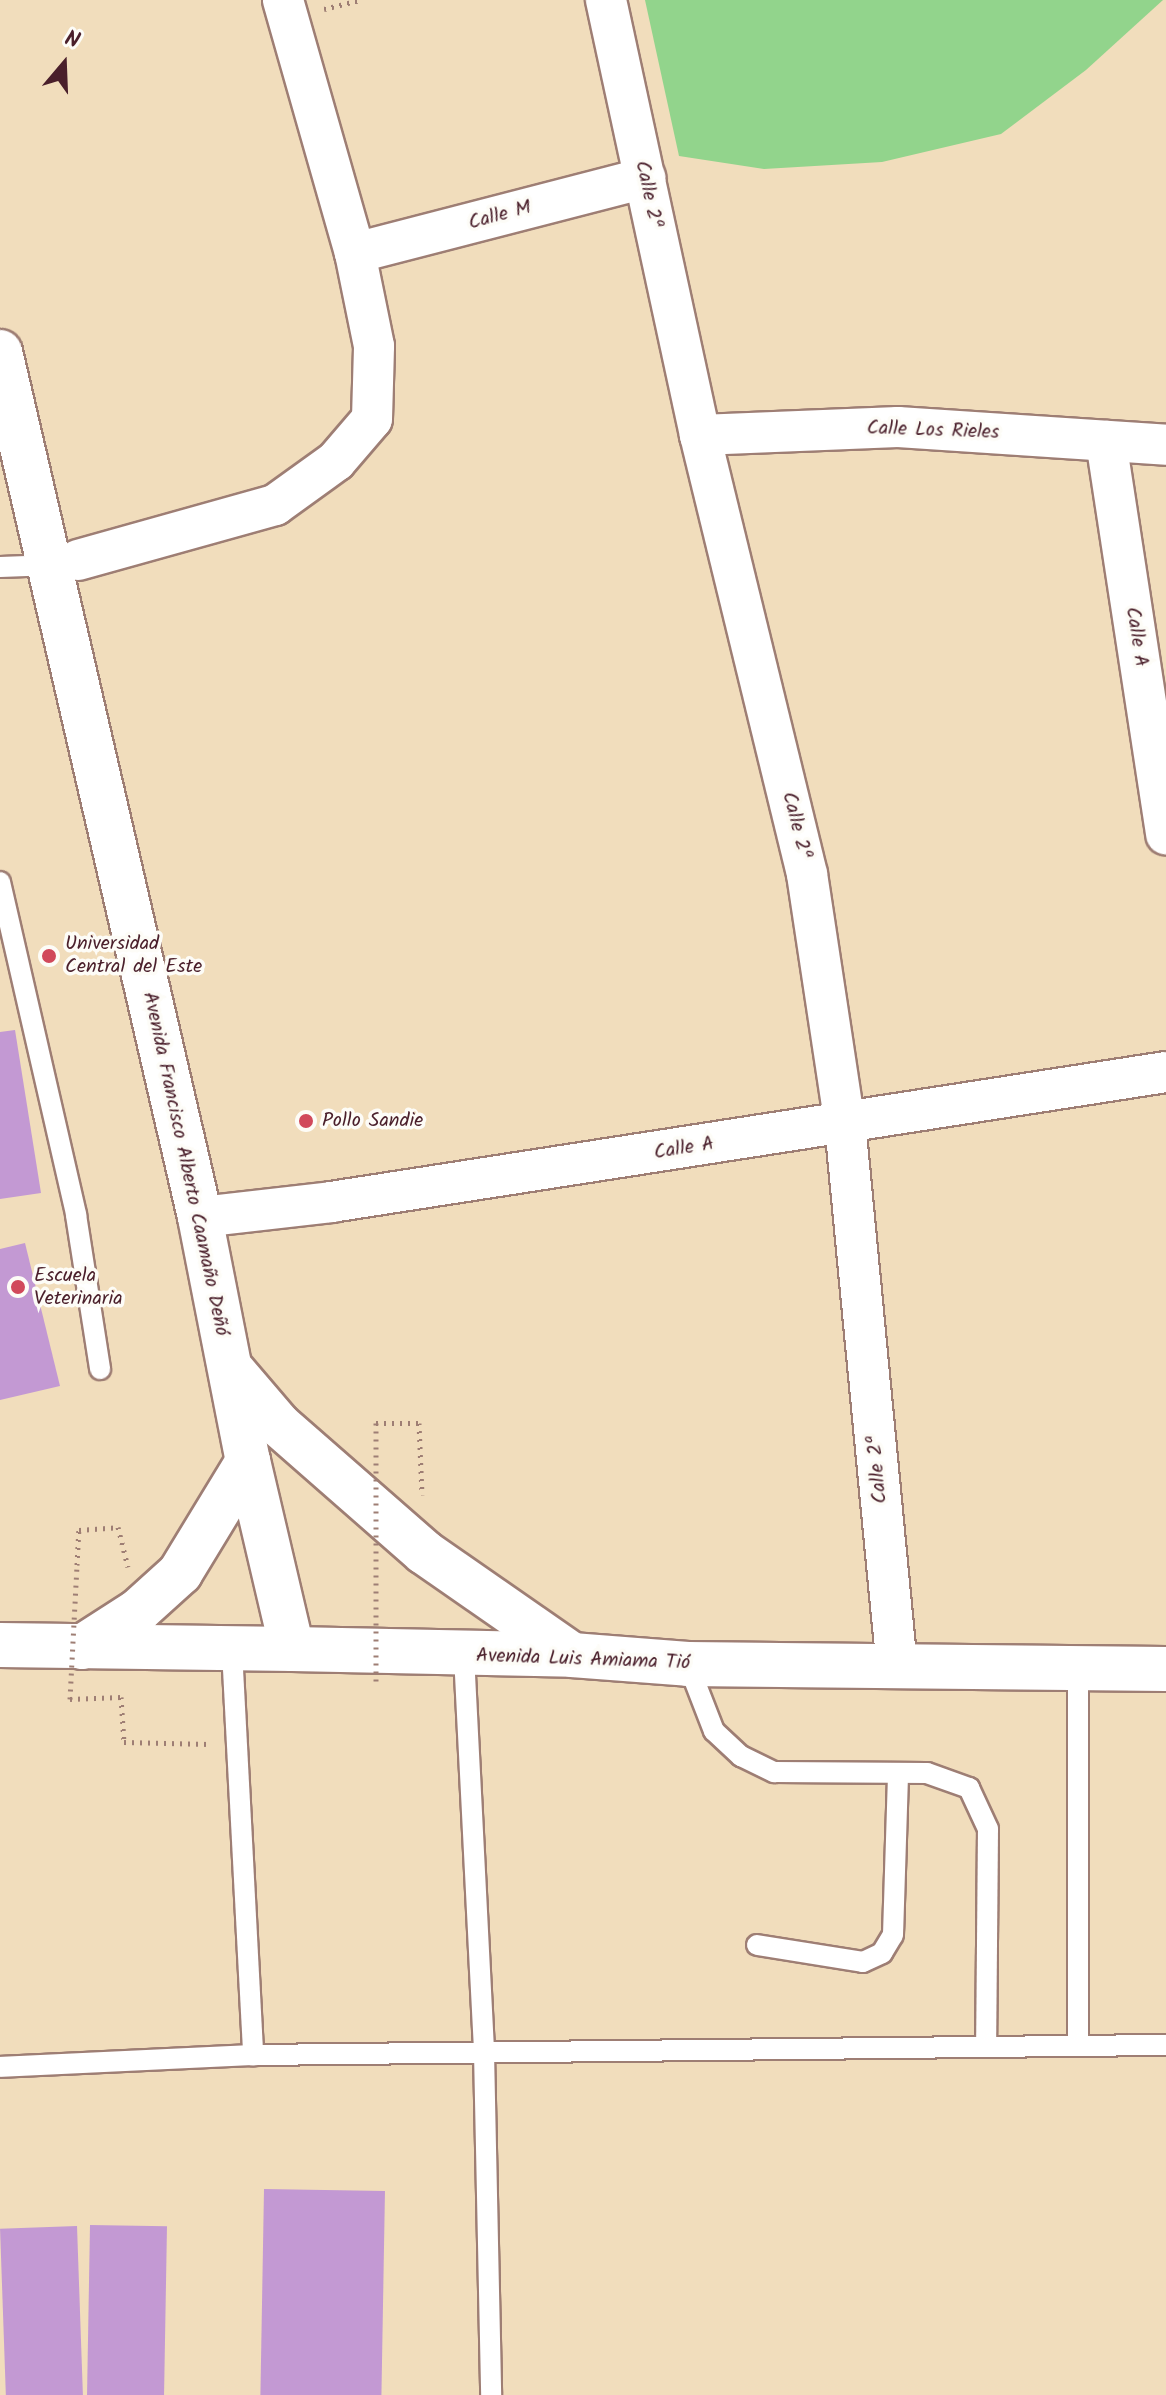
<!DOCTYPE html>
<html>
<head>
<meta charset="utf-8">
<style>
  body { margin:0 }
  #map { position:relative; width:1166px; height:2395px; overflow:hidden; background:#f1ddbc; font-family:Kalam,sans-serif }
  div>[style] { position:absolute }
  .green>* { inset:0; background:#92d48c }
  .building>* { inset:0; background:#c399d3; transform-origin:0 0 }
  .path>* { height:5px; margin-top:-2.5px; transform-origin:0; background:repeating-linear-gradient(90deg,#9e7e74 0 2px,transparent 0 8px) }
  .roads { filter:drop-shadow(2px 0 #9e7e74) drop-shadow(-2px 0 #9e7e74) drop-shadow(0 2px #9e7e74) drop-shadow(0 -2px #9e7e74) }
  .lane>* { height:20px; margin:-10px; padding:0 10px; transform-origin:10px; border-radius:10px; background:#fff }
  .street>* { height:40px; margin:-20px; padding:0 20px; transform-origin:20px; border-radius:20px; background:#fff }
  .secondary>* { height:44px; margin:-22px; padding:0 22px; transform-origin:22px; border-radius:22px; background:#fff }
  .primary>* { height:44px; margin:-22px; padding:0 22px; transform-origin:22px; border-radius:22px; background:#fff }
  .path-bridge>* { height:5px; margin-top:-2.5px; transform-origin:0; background:repeating-linear-gradient(90deg,#9e7e74 0 2px,transparent 0 8px) }
  .dots>* { width:22px; height:22px; translate:-50% -50%; box-sizing:border-box; border:4px solid #fdfcf7; border-radius:50% }
  span { translate:-50% -50%; white-space:nowrap; text-align:center; line-height:1.15; -webkit-text-stroke:7px #fdfcf7; paint-order:stroke }
  .street-label { font-size:20px; color:#4a1f2b }
  .poi-label { font-size:20px; color:#4a1f2b }
  .left { translate:0 -50%; text-align:left }
  .north { position:absolute; left:24px; top:24px; width:80px; height:80px; -webkit-text-stroke:6px #fdfcf7; paint-order:stroke; rotate:19deg; font-size:22px; font-weight:700; line-height:32px; text-align:center; color:#4a1f2b }
  .north::after { content:''; display:block; margin:auto; width:28px; height:36px; background:#4a1f2b; clip-path:polygon(50% 0,100% 100%,50% 72%,0 100%) }
</style>
</head>
<body>
<div id="map">
  <div class="green">
    <div style="clip-path:polygon(645px 0,1163px 0,1086px 70px,1001px 134px,882px 162px,764px 169px,679px 156px)"></div>
  </div>
  <div class="building">
    <div style="clip-path:polygon(15px 1030px,41px 1193px,0 1199px,0 1032px)"></div>
    <div style="clip-path:polygon(25px 1243px,60px 1386px,0 1400px,0 1249px)"></div>
    <div style="left:264px;top:2189px;width:121px;height:206px;rotate:1deg"></div>
    <div style="left:90px;top:2225px;width:77px;height:170px;rotate:1deg"></div>
    <div style="left:77px;top:2226px;width:169px;height:77px;rotate:88deg"></div>
  </div>
  <div class="path">
    <div style="left:324px;top:9px;width:36px;rotate:-14deg"></div>
    <div style="left:376px;top:1423px;width:43px"></div>
    <div style="left:419px;top:1423px;width:72px;rotate:87.6deg"></div>
    <div style="left:77px;top:1565px;width:35px;rotate:-87deg"></div>
    <div style="left:79px;top:1530px;width:39px;rotate:-4deg"></div>
    <div style="left:118px;top:1527px;width:41px;rotate:76deg"></div>
    <div style="left:70px;top:1699px;width:51px;rotate:-2.2deg"></div>
    <div style="left:121px;top:1697px;width:45px;rotate:86.2deg"></div>
    <div style="left:124px;top:1742px;width:85px;rotate:1.3deg"></div>
  </div>
  <div class="roads">
    <div class="lane">
      <div style="left:0;top:567px;width:54px;rotate:-2.1deg"></div>
      <div style="left:0;top:882px;width:342px;rotate:77.1deg"></div>
      <div style="left:76px;top:1215px;width:156px;rotate:81.1deg"></div>
      <div style="left:232px;top:1650px;width:406px;rotate:87deg"></div>
      <div style="left:464px;top:1655px;width:398px;rotate:87.1deg"></div>
      <div style="left:484px;top:2052px;width:343px;rotate:88.8deg"></div>
      <div style="left:688px;top:1664px;width:72px;rotate:68.8deg"></div>
      <div style="left:714px;top:1731px;width:37px;rotate:43deg"></div>
      <div style="left:741px;top:1756px;width:37px;rotate:26deg"></div>
      <div style="left:774px;top:1772px;width:153px;rotate:0.4deg"></div>
      <div style="left:927px;top:1773px;width:45px;rotate:19.7deg"></div>
      <div style="left:969px;top:1788px;width:45px;rotate:65.1deg"></div>
      <div style="left:988px;top:1829px;width:218px;rotate:90.5deg"></div>
      <div style="left:757px;top:1945px;width:107px;rotate:9.1deg"></div>
      <div style="left:863px;top:1962px;width:21px;rotate:-25deg"></div>
      <div style="left:882px;top:1953px;width:21px;rotate:-59deg"></div>
      <div style="left:893px;top:1935px;width:162px;rotate:-88.2deg"></div>
      <div style="left:1078px;top:2046px;width:377px;rotate:-90deg"></div>
      <div style="left:0;top:2067px;width:253px;rotate:-2.7deg"></div>
      <div style="left:253px;top:2055px;width:913px;rotate:-0.63deg"></div>
    </div>
    <div class="street">
      <div style="left:606px;top:0;width:445px;rotate:77.8deg"></div>
      <div style="left:700px;top:435px;width:452px;rotate:76.3deg"></div>
      <div style="left:807px;top:874px;width:253px;rotate:81.4deg"></div>
      <div style="left:845px;top:1124px;width:546px;rotate:84.54deg"></div>
      <div style="left:355px;top:253px;width:300px;rotate:-14.5deg"></div>
      <div style="left:700px;top:435px;width:198px;rotate:-2.3deg"></div>
      <div style="left:898px;top:427px;width:269px;rotate:3.8deg"></div>
      <div style="left:1106px;top:441px;width:398px;rotate:81.3deg"></div>
      <div style="left:78px;top:560px;width:205px;rotate:-15.6deg"></div>
      <div style="left:275px;top:505px;width:75px;rotate:-35.8deg"></div>
      <div style="left:336px;top:461px;width:55px;rotate:-49.4deg"></div>
      <div style="left:372px;top:419px;width:73px;rotate:-88.4deg"></div>
      <div style="left:374px;top:346px;width:95px;rotate:-101.5deg"></div>
      <div style="left:355px;top:253px;width:263px;rotate:-105.9deg"></div>
      <div style="left:200px;top:1217px;width:132px;rotate:-6.5deg"></div>
      <div style="left:331px;top:1202px;width:845px;rotate:-8.85deg"></div>
    </div>
    <div class="secondary">
      <div style="left:0;top:1645px;width:292px;rotate:0.8deg"></div>
    </div>
    <div class="primary">
      <div style="left:0;top:352px;width:888px;rotate:76.98deg"></div>
      <div style="left:200px;top:1217px;width:249px;rotate:78.9deg"></div>
      <div style="left:248px;top:1461px;width:193px;rotate:76.8deg"></div>
      <div style="left:292px;top:1649px;width:280px;rotate:1.2deg"></div>
      <div style="left:572px;top:1655px;width:116px;rotate:4.4deg"></div>
      <div style="left:688px;top:1664px;width:478px;rotate:0.6deg"></div>
      <div style="left:232px;top:1370px;width:72px;rotate:49.5deg"></div>
      <div style="left:279px;top:1425px;width:193px;rotate:41.2deg"></div>
      <div style="left:424px;top:1552px;width:180px;rotate:34.8deg"></div>
      <div style="left:82px;top:1647px;width:67px;rotate:-32.7deg"></div>
      <div style="left:138px;top:1611px;width:57px;rotate:-42.1deg"></div>
      <div style="left:180px;top:1573px;width:131px;rotate:-58.7deg"></div>
    </div>
  </div>
  <div class="path-bridge">
    <div style="left:376px;top:1423px;width:264px;rotate:90deg"></div>
    <div style="left:70px;top:1699px;width:134px;rotate:-87deg"></div>
  </div>
  <div class="dots">
    <div style="left:49px;top:956px;background:#d1495b"></div>
    <div style="left:306px;top:1121px;background:#d1495b"></div>
    <div style="left:18px;top:1287px;background:#d1495b"></div>
  </div>
  <div class="street-label">
    <span style="left:648px;top:195px;rotate:78deg">Calle 2ª</span>
    <span style="left:500px;top:216px;rotate:-15deg">Calle M</span>
    <span style="left:933px;top:431px;rotate:2deg">Calle Los Rieles</span>
    <span style="left:1136px;top:637px;rotate:81deg">Calle A</span>
    <span style="left:796px;top:826px;rotate:76deg">Calle 2ª</span>
    <span style="left:684px;top:1149px;rotate:-9deg">Calle A</span>
    <span style="left:185px;top:1164px;rotate:78deg">Avenida Francisco Alberto Caamaño Deñó</span>
    <span style="left:878px;top:1469px;rotate:-95deg">Calle 2ª</span>
    <span style="left:583px;top:1660px;rotate:2deg">Avenida Luis Amiama Tió</span>
  </div>
  <div class="poi-label">
    <span class="left" style="left:65px;top:956px">Universidad<br>Central del Este</span>
    <span class="left" style="left:322px;top:1121px">Pollo Sandie</span>
    <span class="left" style="left:34px;top:1288px">Escuela<br>Veterinaria</span>
  </div>
  <div class="north">N</div>
</div>
</body>
</html>
